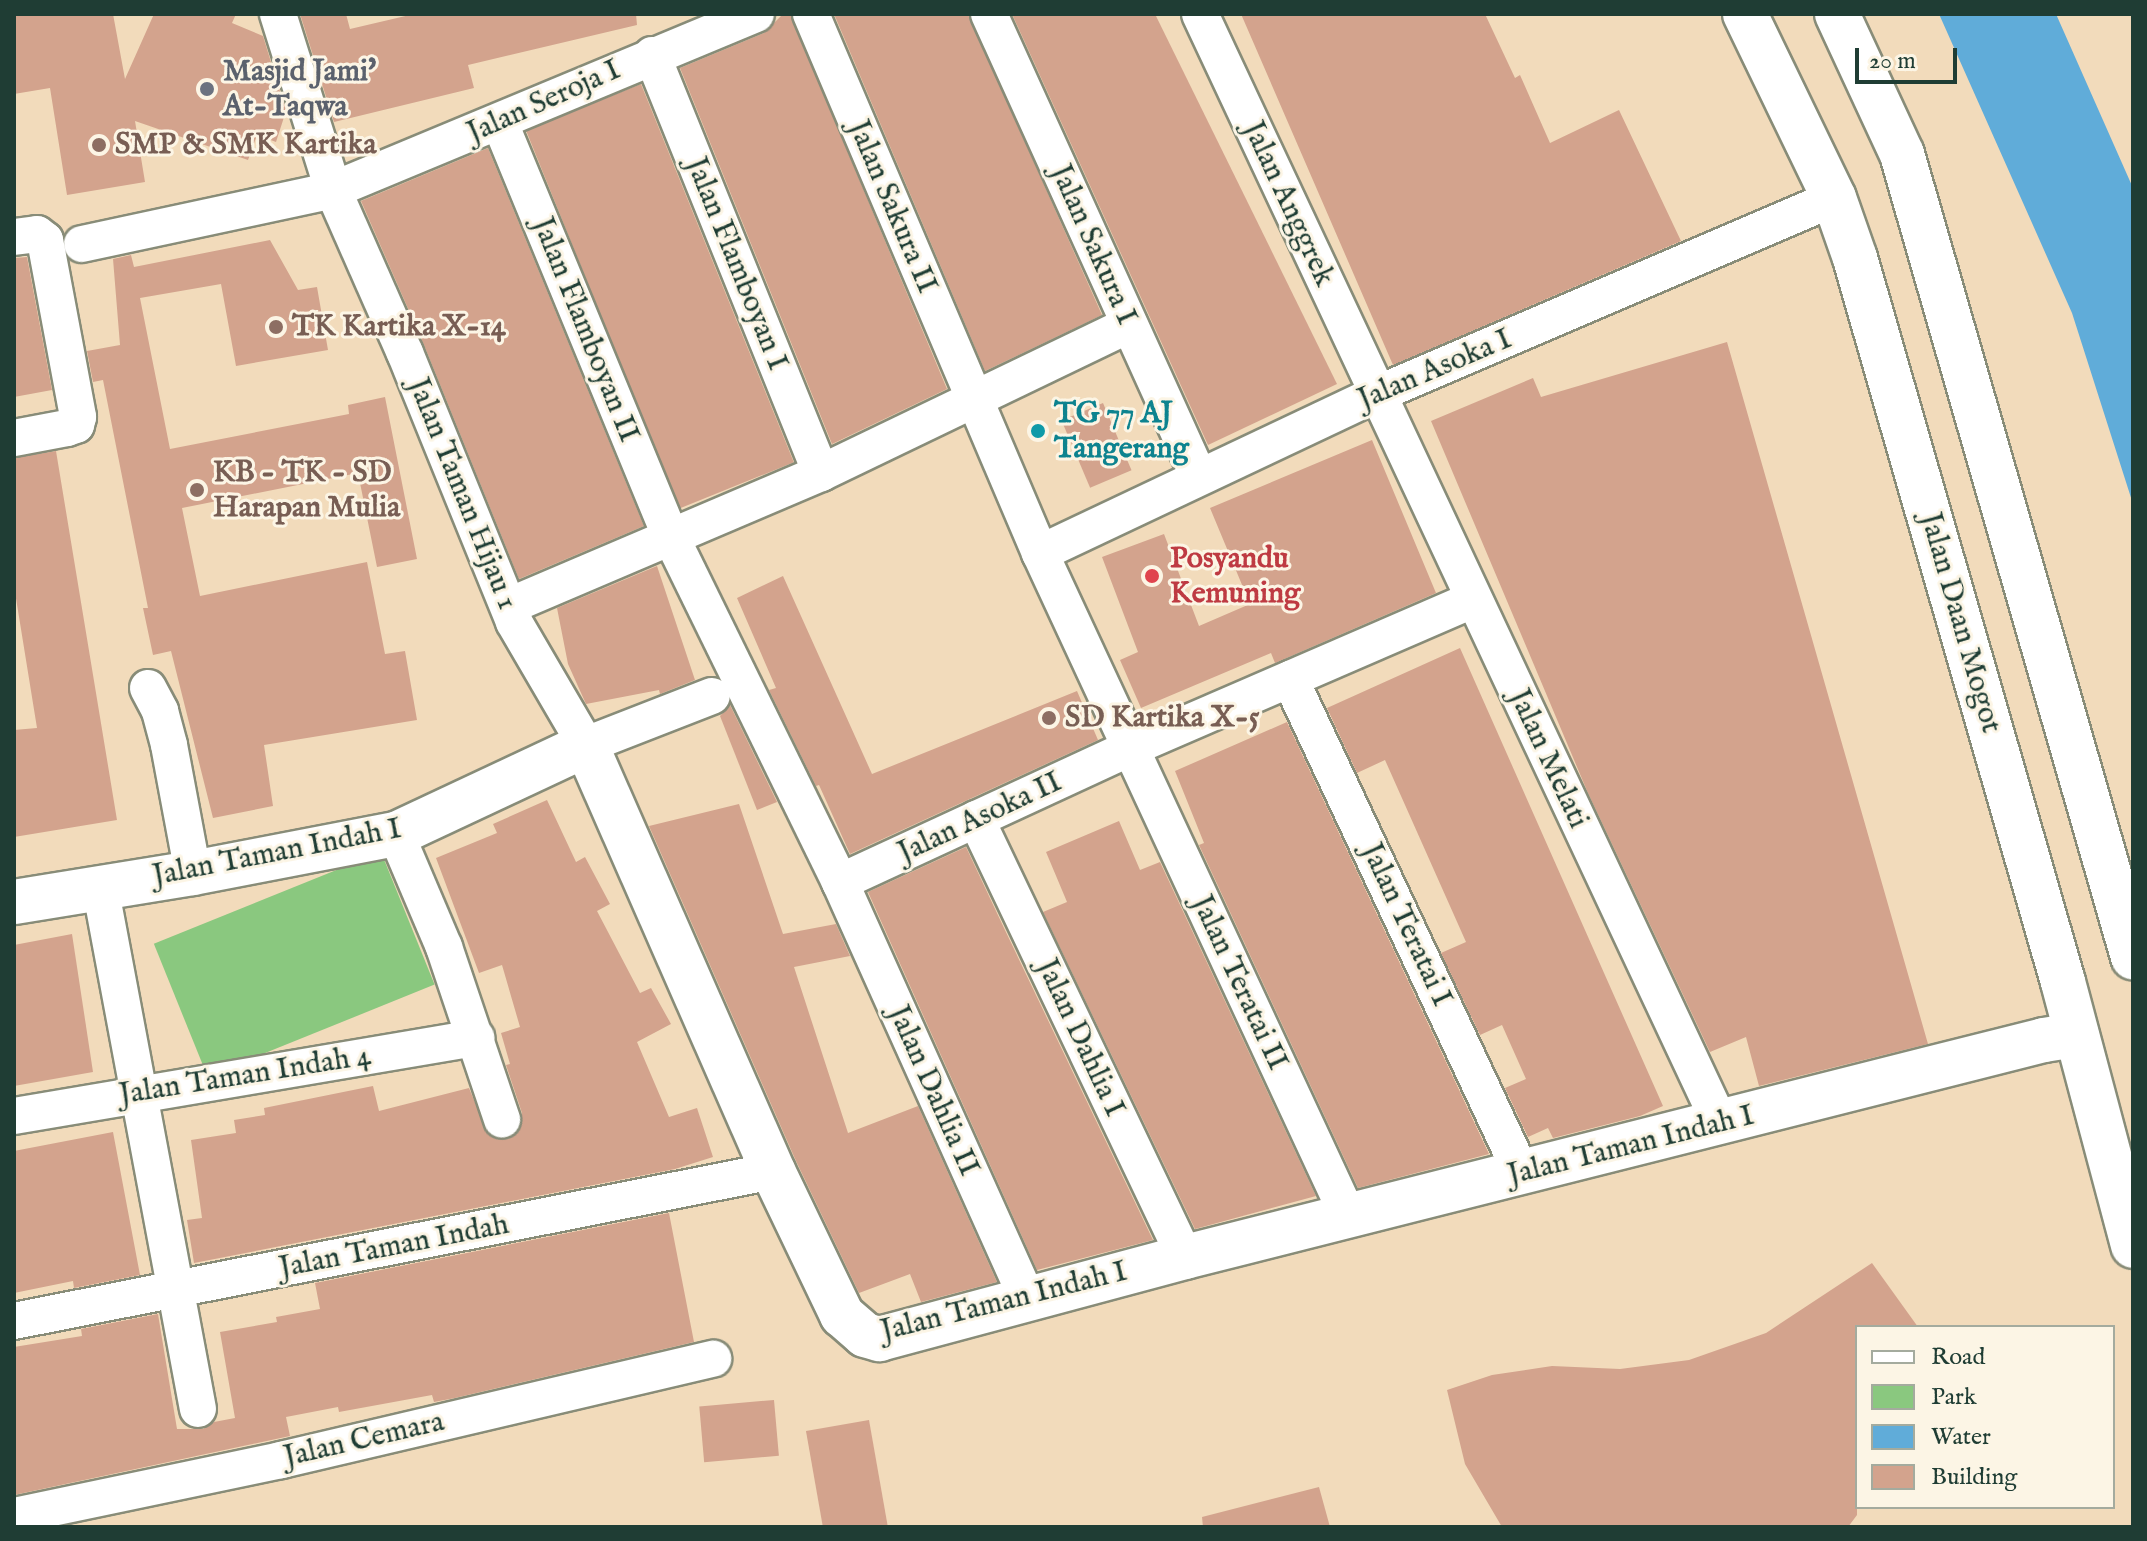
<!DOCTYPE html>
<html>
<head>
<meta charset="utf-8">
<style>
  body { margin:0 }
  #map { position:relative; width:2147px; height:1541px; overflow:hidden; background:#f2dbbb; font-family:"IM FELL English",serif }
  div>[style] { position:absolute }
  .green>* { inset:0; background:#8ac87f; transform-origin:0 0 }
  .water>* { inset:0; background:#60acd9 }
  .building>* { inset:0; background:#d3a38d; transform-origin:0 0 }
  .roads { filter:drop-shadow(2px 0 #888c78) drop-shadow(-2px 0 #888c78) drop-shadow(0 2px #888c78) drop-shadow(0 -2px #888c78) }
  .street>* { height:36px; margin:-18px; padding:0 18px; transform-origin:18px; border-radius:18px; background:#fff }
  .secondary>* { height:44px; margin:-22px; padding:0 22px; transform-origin:22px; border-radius:22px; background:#fff }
  .highway>* { height:44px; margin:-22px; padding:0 22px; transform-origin:22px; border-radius:22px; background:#fff }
  .dots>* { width:22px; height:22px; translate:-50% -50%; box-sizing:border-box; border:4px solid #fcf5e5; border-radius:50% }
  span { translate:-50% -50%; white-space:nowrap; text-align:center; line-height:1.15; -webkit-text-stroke:6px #fcf5e5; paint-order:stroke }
  .worship-label { font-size:30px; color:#5b616d; font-weight:700 }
  .left { translate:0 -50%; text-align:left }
  .street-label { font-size:30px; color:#1f3d34 }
  .education-label { font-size:30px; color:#785e54; font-weight:700 }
  .culture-label { font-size:30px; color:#0d838f; font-weight:700 }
  .health-label { font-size:30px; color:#be3a42; font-weight:700 }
  .frame { position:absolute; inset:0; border:16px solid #1f3d34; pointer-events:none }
  .legend { position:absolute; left:1855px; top:1325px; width:260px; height:184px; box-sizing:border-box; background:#fcf5e5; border:2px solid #a4ab9e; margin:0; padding:10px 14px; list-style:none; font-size:24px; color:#1f3d34 }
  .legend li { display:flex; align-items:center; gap:16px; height:40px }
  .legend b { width:40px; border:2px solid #a4ab9e }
  .scale { position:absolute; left:1855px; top:48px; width:102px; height:36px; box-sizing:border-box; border:4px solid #1f3d34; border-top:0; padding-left:10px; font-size:24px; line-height:28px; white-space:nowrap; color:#1f3d34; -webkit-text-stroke:6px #fcf5e5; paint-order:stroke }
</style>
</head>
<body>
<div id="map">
  <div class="green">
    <div style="left:381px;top:852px;width:143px;height:245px;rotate:68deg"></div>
  </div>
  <div class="water">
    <div style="clip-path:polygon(1939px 14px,2056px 14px,2133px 188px,2133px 504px,2072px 313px)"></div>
  </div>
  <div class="building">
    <div style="clip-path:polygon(14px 14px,113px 14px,125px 79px,154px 14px,236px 14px,232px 23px,263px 36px,286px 111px,276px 142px,257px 135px,248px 160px,135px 121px,145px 182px,67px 195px,50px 88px,14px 94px)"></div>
    <div style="clip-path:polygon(300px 14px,346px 14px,350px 29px,414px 14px,636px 14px,637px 25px,468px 65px,474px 88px,334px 122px)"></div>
    <div style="clip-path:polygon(783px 14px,790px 14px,947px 389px,832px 444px,680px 68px,764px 33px)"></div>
    <div style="clip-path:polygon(834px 14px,968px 14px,1102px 315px,985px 371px)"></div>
    <div style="clip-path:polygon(1012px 14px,1155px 14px,1337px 384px,1208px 445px)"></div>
    <div style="clip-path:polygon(1241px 14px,1485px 14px,1515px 78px,1520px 75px,1550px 143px,1619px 110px,1681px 241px,1393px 365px)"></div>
    <div style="left:641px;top:84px;width:408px;height:124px;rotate:68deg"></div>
    <div style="clip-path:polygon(488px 148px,644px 526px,519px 579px,424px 345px,361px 201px)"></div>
    <div style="clip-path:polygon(270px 240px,298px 290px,317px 287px,328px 350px,236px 366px,221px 284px,140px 298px,170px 449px,349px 414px,348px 405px,385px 397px,417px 559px,377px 567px,358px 473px,182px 508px,200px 596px,367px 562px,385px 654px,405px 651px,417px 720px,264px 745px,273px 806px,213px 818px,171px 651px,153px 655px,143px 608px,148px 608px,103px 380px,93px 382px,87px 351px,120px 345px,113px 259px,131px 255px,134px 267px)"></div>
    <div style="clip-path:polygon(27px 257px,52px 390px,14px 397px,14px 258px)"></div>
    <div style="clip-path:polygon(1727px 342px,1928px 1044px,1759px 1086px,1746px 1037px,1710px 1052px,1588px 793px,1431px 421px,1533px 378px,1541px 397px)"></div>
    <div style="left:1103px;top:403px;width:73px;height:45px;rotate:67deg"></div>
    <div style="clip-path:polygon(1372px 440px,1436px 593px,1275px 663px,1271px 653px,1141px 708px,1120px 660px,1138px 652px,1102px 557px,1164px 534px,1199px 626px,1250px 604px,1210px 508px)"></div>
    <div style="clip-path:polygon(56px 451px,117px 820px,14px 837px,14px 730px,37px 728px,14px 586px,14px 458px)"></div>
    <div style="clip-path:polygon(657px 566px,695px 680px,660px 694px,659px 690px,586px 704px,568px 664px,557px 608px)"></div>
    <div style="clip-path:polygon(783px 576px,872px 774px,1077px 691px,1098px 740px,850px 854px,819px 785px,816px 786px,769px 690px,776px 688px,737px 598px)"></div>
    <div style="clip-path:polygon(1460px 648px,1663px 1106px,1640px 1116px,1553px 1138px,1548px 1128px,1528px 1137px,1505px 1088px,1526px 1079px,1502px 1025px,1480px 1035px,1441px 953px,1466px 942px,1385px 760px,1357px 773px,1327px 708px)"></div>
    <div style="clip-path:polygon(730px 705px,777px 802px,757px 810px,720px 716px)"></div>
    <div style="clip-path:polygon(1287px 722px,1489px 1154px,1358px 1188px,1199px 845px,1204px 843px,1175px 771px)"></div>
    <div style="clip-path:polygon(547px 800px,576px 862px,585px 857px,610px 904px,597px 911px,640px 993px,651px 988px,671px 1024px,637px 1042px,669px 1117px,697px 1108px,713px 1157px,675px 1169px,194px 1263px,187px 1220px,202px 1218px,191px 1140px,236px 1133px,234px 1120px,265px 1115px,264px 1108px,373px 1086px,379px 1111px,469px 1088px,488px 1134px,508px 1139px,518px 1132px,522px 1113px,506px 1065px,510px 1064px,501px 1033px,520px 1027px,502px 965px,479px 973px,436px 858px,497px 833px,493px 824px)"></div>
    <div style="clip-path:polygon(739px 804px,783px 934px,836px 924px,850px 956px,794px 967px,848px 1133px,918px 1106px,997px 1282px,921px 1302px,910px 1274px,859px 1293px,796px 1161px,649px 826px)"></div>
    <div style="clip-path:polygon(1119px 821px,1140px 870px,1160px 862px,1316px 1196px,1195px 1229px,1043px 912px,1067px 902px,1046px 852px)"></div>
    <div style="clip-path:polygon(966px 847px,1004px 928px,1153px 1240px,1037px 1270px,868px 892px)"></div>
    <div style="clip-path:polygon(72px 934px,93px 1072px,14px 1086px,14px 945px)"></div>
    <div style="clip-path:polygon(113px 1132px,140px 1275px,74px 1288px,73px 1281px,14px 1293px,14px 1151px)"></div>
    <div style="clip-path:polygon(669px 1213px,694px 1342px,455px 1398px,434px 1402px,432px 1395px,339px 1412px,338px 1407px,286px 1417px,290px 1436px,14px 1495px,14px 1347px,82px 1336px,81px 1329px,158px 1314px,177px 1429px,203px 1429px,214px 1422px,235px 1418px,220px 1332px,277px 1322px,276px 1317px,320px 1309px,315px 1283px)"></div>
    <div style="clip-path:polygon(1872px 1263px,1918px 1327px,1857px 1327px,1857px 1515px,1848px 1527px,1502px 1527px,1465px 1464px,1447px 1390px,1492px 1375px,1552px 1366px,1620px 1369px,1689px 1360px,1766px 1333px)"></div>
    <div style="left:774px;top:1400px;width:56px;height:75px;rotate:85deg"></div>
    <div style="left:869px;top:1420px;width:109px;height:64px;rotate:80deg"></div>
    <div style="clip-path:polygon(1319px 1487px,1330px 1527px,1203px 1527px,1202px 1517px)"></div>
  </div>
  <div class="roads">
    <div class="street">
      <div style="left:278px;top:14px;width:184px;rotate:72.6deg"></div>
      <div style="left:333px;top:190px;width:178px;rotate:66.2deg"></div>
      <div style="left:405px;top:353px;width:290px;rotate:67.9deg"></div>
      <div style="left:514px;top:622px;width:143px;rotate:59.7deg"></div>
      <div style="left:586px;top:745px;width:135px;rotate:-21.3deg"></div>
      <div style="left:811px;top:14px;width:586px;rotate:66.98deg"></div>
      <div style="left:1040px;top:553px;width:733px;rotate:65.08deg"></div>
      <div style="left:989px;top:14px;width:506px;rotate:65.61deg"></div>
      <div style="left:1200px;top:14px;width:1225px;rotate:64.88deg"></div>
      <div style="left:652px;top:55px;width:451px;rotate:68deg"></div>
      <div style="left:500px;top:123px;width:448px;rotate:67.6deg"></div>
      <div style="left:671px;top:537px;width:384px;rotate:63.9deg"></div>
      <div style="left:840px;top:882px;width:317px;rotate:-24.8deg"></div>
      <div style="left:1128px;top:749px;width:376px;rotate:-23.4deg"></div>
      <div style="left:14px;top:237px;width:23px;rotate:-7deg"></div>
      <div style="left:37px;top:234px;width:10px;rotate:37deg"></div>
      <div style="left:45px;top:240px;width:180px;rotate:79.4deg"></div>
      <div style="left:78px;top:417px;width:8px;rotate:104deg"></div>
      <div style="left:76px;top:425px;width:9px;rotate:162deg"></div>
      <div style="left:67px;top:428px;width:54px;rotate:169.3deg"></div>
      <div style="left:82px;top:244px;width:257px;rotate:-12.1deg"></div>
      <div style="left:333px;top:190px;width:458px;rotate:-22.6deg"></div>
      <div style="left:1040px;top:553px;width:370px;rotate:-25.3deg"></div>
      <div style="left:1375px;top:395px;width:499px;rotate:-23.2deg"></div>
      <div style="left:509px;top:606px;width:339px;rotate:-23.1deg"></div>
      <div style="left:821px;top:473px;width:342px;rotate:-25.7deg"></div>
      <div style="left:1290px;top:679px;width:544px;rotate:64.89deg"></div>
      <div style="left:148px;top:688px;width:26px;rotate:62deg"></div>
      <div style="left:160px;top:711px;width:35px;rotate:75deg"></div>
      <div style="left:169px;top:745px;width:130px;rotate:79.4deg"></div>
      <div style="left:976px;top:819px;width:485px;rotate:64.5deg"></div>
      <div style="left:396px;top:834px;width:123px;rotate:67deg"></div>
      <div style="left:444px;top:947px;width:182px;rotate:71.4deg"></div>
      <div style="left:840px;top:882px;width:456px;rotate:65.8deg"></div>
      <div style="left:100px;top:886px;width:532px;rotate:79.39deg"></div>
      <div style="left:14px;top:1116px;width:469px;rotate:-9.6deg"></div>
      <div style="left:14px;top:1321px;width:774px;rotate:-11.18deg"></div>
      <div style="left:14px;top:1516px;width:273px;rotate:-11.8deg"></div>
      <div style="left:281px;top:1460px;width:444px;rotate:-13.2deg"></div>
    </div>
    <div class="secondary">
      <div style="left:14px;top:902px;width:181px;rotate:-9.2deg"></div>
      <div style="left:193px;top:873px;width:207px;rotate:-10.9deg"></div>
      <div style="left:396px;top:834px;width:210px;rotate:-25.1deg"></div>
      <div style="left:586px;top:745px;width:465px;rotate:66.3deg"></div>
      <div style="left:773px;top:1171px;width:160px;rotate:64.4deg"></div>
      <div style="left:842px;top:1315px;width:30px;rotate:41deg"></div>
      <div style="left:865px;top:1335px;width:15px;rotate:16deg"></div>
      <div style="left:879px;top:1339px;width:317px;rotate:-15deg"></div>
      <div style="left:1185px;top:1257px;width:886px;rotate:-14.18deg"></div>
      <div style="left:2044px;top:1040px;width:33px;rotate:-9deg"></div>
    </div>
    <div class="highway">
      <div style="left:1745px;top:14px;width:204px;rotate:64.2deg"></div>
      <div style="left:1834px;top:198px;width:64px;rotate:70.7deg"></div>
      <div style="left:1855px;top:258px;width:753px;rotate:73.97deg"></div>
      <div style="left:2063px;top:982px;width:273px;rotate:75.1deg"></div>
      <div style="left:1837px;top:14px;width:154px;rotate:65.1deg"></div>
      <div style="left:1902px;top:154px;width:836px;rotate:73.95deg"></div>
    </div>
  </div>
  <div class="dots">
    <div style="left:207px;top:89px;background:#6b7280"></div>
    <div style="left:99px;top:145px;background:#8d6e63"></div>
    <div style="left:276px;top:327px;background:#8d6e63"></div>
    <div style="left:1038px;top:431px;background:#0f9aa8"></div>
    <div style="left:197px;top:490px;background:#8d6e63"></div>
    <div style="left:1152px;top:576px;background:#e0444e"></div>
    <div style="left:1049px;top:718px;background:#8d6e63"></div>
  </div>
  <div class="worship-label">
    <span class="left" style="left:223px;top:89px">Masjid Jami'<br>At-Taqwa</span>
  </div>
  <div class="street-label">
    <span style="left:544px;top:102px;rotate:-24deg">Jalan Seroja I</span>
    <span style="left:1288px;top:204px;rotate:65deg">Jalan Anggrek</span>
    <span style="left:892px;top:207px;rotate:67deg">Jalan Sakura II</span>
    <span style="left:1093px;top:245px;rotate:66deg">Jalan Sakura I</span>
    <span style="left:736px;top:264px;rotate:68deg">Jalan Flamboyan I</span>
    <span style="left:585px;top:330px;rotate:68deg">Jalan Flamboyan II</span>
    <span style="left:1435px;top:370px;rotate:-23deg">Jalan Asoka I</span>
    <span style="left:462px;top:494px;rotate:68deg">Jalan Taman Hijau 1</span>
    <span style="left:1960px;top:623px;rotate:74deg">Jalan Daan Mogot</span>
    <span style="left:1548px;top:759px;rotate:65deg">Jalan Melati</span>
    <span style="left:980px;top:818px;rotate:-25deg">Jalan Asoka II</span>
    <span style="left:277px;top:853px;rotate:-11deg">Jalan Taman Indah I</span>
    <span style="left:1406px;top:925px;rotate:65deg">Jalan Teratai I</span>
    <span style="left:1239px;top:983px;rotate:65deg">Jalan Teratai II</span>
    <span style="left:1080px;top:1038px;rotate:65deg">Jalan Dahlia I</span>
    <span style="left:245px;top:1076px;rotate:-9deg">Jalan Taman Indah 4</span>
    <span style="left:933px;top:1091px;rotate:66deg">Jalan Dahlia II</span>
    <span style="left:1631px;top:1146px;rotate:-14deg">Jalan Taman Indah I</span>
    <span style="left:394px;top:1247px;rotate:-11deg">Jalan Taman Indah</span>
    <span style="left:1004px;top:1302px;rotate:-14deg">Jalan Taman Indah I</span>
    <span style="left:364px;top:1440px;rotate:-13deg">Jalan Cemara</span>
  </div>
  <div class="education-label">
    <span class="left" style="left:115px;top:145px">SMP &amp; SMK Kartika</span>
    <span class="left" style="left:292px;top:327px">TK Kartika X-14</span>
    <span class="left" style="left:213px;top:490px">KB - TK - SD<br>Harapan Mulia</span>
    <span class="left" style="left:1065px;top:718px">SD Kartika X-5</span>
  </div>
  <div class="culture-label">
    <span class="left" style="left:1054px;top:431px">TG 77 AJ<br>Tangerang</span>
  </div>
  <div class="health-label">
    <span class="left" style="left:1170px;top:576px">Posyandu<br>Kemuning</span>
  </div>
  <div class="frame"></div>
  <ul class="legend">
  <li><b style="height:10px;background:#fff"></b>Road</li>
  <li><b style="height:22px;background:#8ac87f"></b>Park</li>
  <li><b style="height:22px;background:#60acd9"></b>Water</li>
  <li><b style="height:22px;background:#d3a38d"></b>Building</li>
  </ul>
  <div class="scale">20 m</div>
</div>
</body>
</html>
